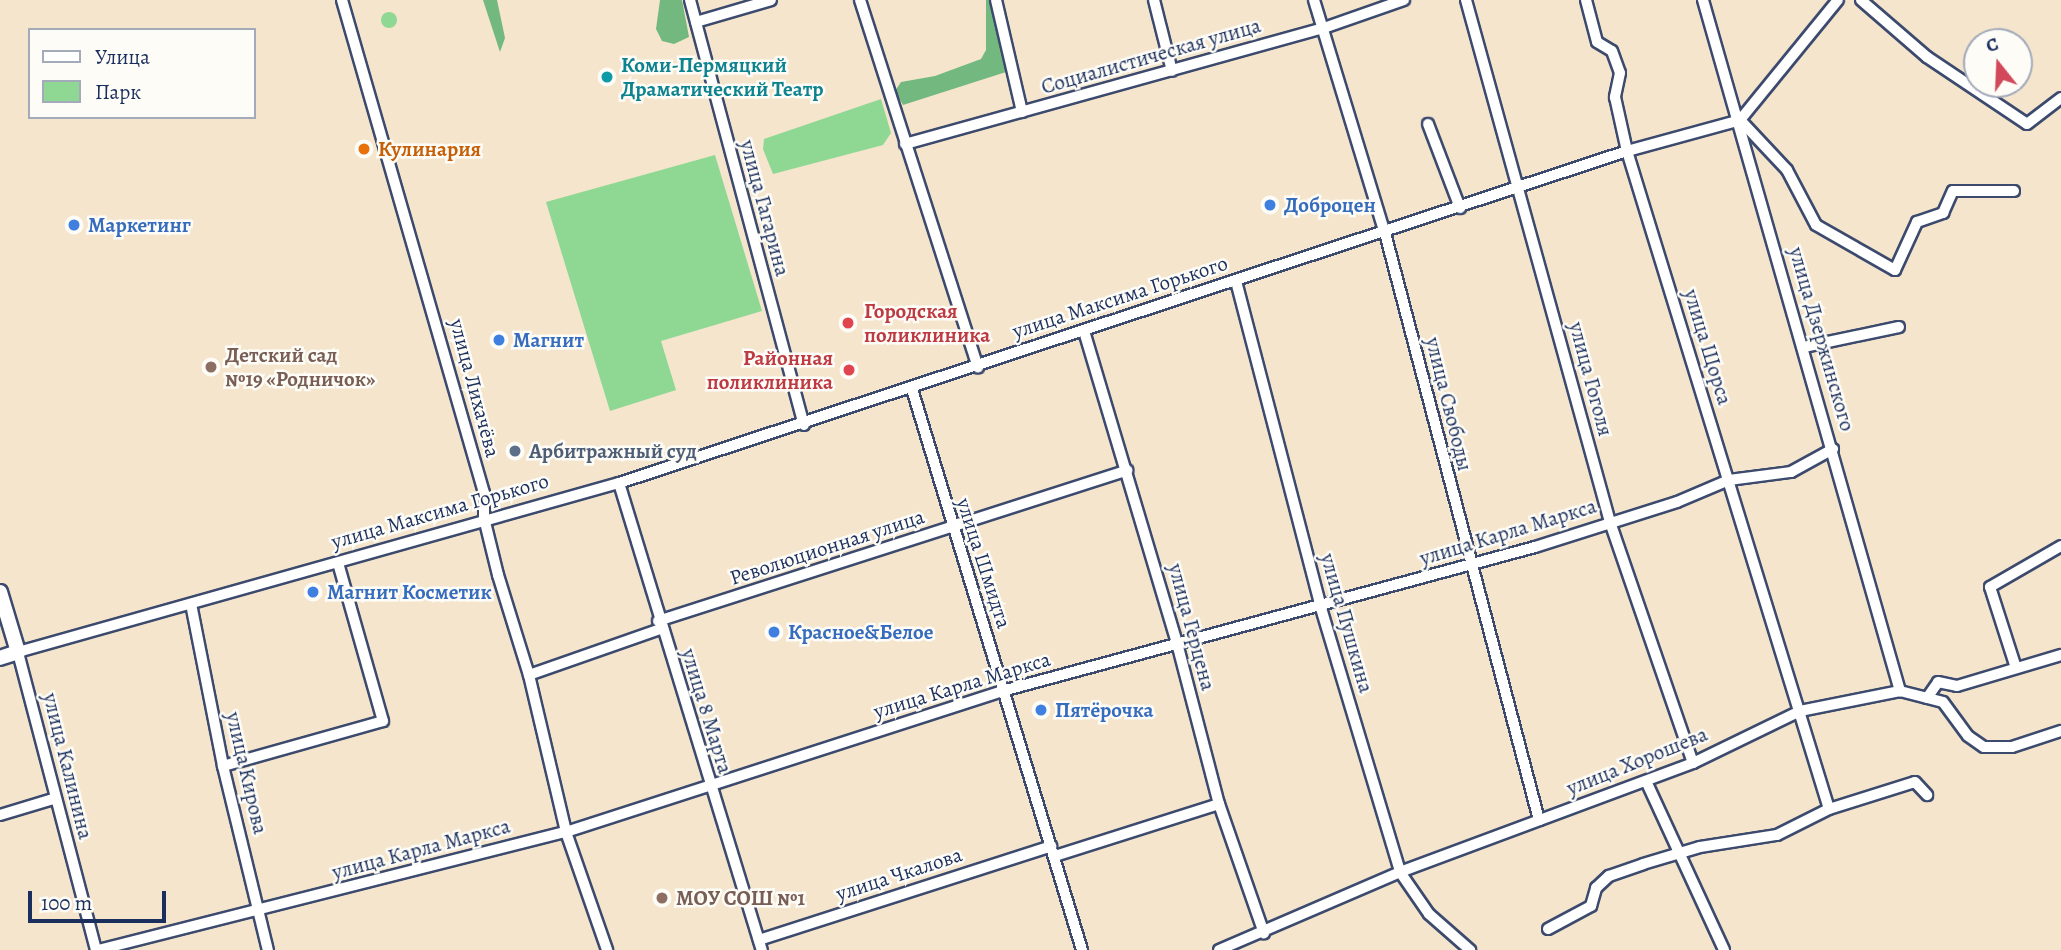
<!DOCTYPE html>
<html>
<head>
<meta charset="utf-8">
<style>
  body { margin:0 }
  #map { position:relative; width:2061px; height:950px; overflow:hidden; background:#f4e5cc; font-family:Alegreya,serif }
  div>[style] { position:absolute }
  .green>* { inset:0; background:#8fd894 }
  .round { border-radius:50% }
  .forest>* { inset:0; background:#73b87e }
  .roads { filter:drop-shadow(2px 0 #3c4a6e) drop-shadow(-2px 0 #3c4a6e) drop-shadow(0 2px #3c4a6e) drop-shadow(0 -2px #3c4a6e) }
  .minor>* { height:10px; margin:-5px; padding:0 5px; transform-origin:5px; border-radius:5px; background:#fff }
  .major>* { height:14px; margin:-7px; padding:0 7px; transform-origin:7px; border-radius:7px; background:#fff }
  .dots>* { width:19px; height:19px; translate:-50% -50%; box-sizing:border-box; border:4px solid #fdfcf7; border-radius:50% }
  span { translate:-50% -50%; white-space:nowrap; text-align:center; line-height:1.15; -webkit-text-stroke:5px #fdfcf7; paint-order:stroke }
  .street-label { font-size:21px; color:#1b2f5e }
  .culture-label { font-size:21px; color:#0d838f; font-weight:700 }
  .left { translate:0 -50%; text-align:left }
  .food-label { font-size:21px; color:#c56008; font-weight:700 }
  .shop-label { font-size:21px; color:#366cbe; font-weight:700 }
  .health-label { font-size:21px; color:#be3a42; font-weight:700 }
  .right { translate:-100% -50%; text-align:right }
  .education-label { font-size:21px; color:#785e54; font-weight:700 }
  .service-label { font-size:21px; color:#4e5e75; font-weight:700 }
  .legend { position:absolute; left:28px; top:28px; width:228px; height:91px; box-sizing:border-box; background:#fdfcf7; border:2px solid #a3aaba; margin:0; padding:9px 12px; list-style:none; font-size:21px; color:#1b2f5e }
  .legend li { display:flex; align-items:center; gap:14px; height:35px }
  .legend b { width:35px; border:2px solid #a3aaba }
  .north { position:absolute; left:1963px; top:28px; width:70px; height:70px; box-sizing:border-box; background:#fdfcf7; border:2px solid #a3aaba; border-radius:50%; rotate:342deg; font-size:19px; font-weight:700; line-height:28px; text-align:center; color:#1b2f5e }
  .north::after { content:''; display:block; margin:auto; width:24px; height:32px; background:#d1495b; clip-path:polygon(50% 0,100% 100%,50% 72%,0 100%) }
  .scale { position:absolute; left:28px; top:891px; width:138px; height:32px; box-sizing:border-box; border:4px solid #1b2f5e; border-top:0; padding-left:9px; font-size:21px; line-height:24px; white-space:nowrap; color:#1b2f5e; -webkit-text-stroke:5px #fdfcf7; paint-order:stroke }
</style>
</head>
<body>
<div id="map">
  <div class="green">
    <div class="round" style="left:381px;top:12px;width:16px;height:16px"></div>
    <div style="clip-path:polygon(881px 99px,891px 133px,883px 145px,773px 174px,763px 149px,764px 139px)"></div>
    <div style="clip-path:polygon(715px 155px,762px 311px,661px 341px,676px 390px,610px 411px,546px 202px)"></div>
  </div>
  <div class="forest">
    <div style="clip-path:polygon(483px 0,497px 0,505px 38px,500px 52px)"></div>
    <div style="clip-path:polygon(660px 0,682px 0,689px 37px,674px 44px,662px 41px,656px 29px)"></div>
    <div style="clip-path:polygon(986px 0,994px 0,1009px 65px,1006px 72px,903px 105px,895px 91px,901px 82px,935px 76px,981px 59px,986px 50px)"></div>
  </div>
  <div class="roads">
    <div class="minor">
      <div style="left:342px;top:0;width:513px;rotate:73.93deg"></div>
      <div style="left:484px;top:493px;width:25px;rotate:90deg"></div>
      <div style="left:484px;top:518px;width:59px;rotate:76.2deg"></div>
      <div style="left:498px;top:575px;width:105px;rotate:72.8deg"></div>
      <div style="left:529px;top:675px;width:161px;rotate:76.7deg"></div>
      <div style="left:566px;top:832px;width:125px;rotate:70.8deg"></div>
      <div style="left:690px;top:0;width:440px;rotate:75deg"></div>
      <div style="left:860px;top:0;width:386px;rotate:72.2deg"></div>
      <div style="left:996px;top:0;width:115px;rotate:76.9deg"></div>
      <div style="left:1154px;top:0;width:73px;rotate:75.8deg"></div>
      <div style="left:1314px;top:0;width:244px;rotate:73.1deg"></div>
      <div style="left:1385px;top:233px;width:607px;rotate:75.3deg"></div>
      <div style="left:1466px;top:0;width:541px;rotate:74.58deg"></div>
      <div style="left:1610px;top:522px;width:255px;rotate:71deg"></div>
      <div style="left:1586px;top:0;width:43px;rotate:75.3deg"></div>
      <div style="left:1597px;top:42px;width:17px;rotate:31deg"></div>
      <div style="left:1612px;top:51px;width:23px;rotate:70deg"></div>
      <div style="left:1620px;top:73px;width:25px;rotate:102deg"></div>
      <div style="left:1615px;top:97px;width:55px;rotate:77.5deg"></div>
      <div style="left:1627px;top:151px;width:688px;rotate:72.93deg"></div>
      <div style="left:1703px;top:0;width:719px;rotate:74.09deg"></div>
      <div style="left:1861px;top:0;width:87px;rotate:40.8deg"></div>
      <div style="left:1927px;top:57px;width:120px;rotate:33.8deg"></div>
      <div style="left:2027px;top:124px;width:43px;rotate:-37.4deg"></div>
      <div style="left:696px;top:22px;width:78px;rotate:-16.3deg"></div>
      <div style="left:1742px;top:122px;width:66px;rotate:46.8deg"></div>
      <div style="left:1787px;top:170px;width:62px;rotate:62.2deg"></div>
      <div style="left:1816px;top:225px;width:91px;rotate:29.7deg"></div>
      <div style="left:1895px;top:270px;width:53px;rotate:-65.4deg"></div>
      <div style="left:1917px;top:222px;width:28px;rotate:-19deg"></div>
      <div style="left:1943px;top:213px;width:24px;rotate:-66deg"></div>
      <div style="left:1953px;top:191px;width:61px"></div>
      <div style="left:1428px;top:124px;width:90px;rotate:69.1deg"></div>
      <div style="left:905px;top:144px;width:432px;rotate:-15.5deg"></div>
      <div style="left:1321px;top:29px;width:88px;rotate:-19.3deg"></div>
      <div style="left:1236px;top:281px;width:338px;rotate:75.4deg"></div>
      <div style="left:1321px;top:608px;width:276px;rotate:73.3deg"></div>
      <div style="left:1400px;top:872px;width:51px;rotate:55.4deg"></div>
      <div style="left:1429px;top:914px;width:55px;rotate:41.3deg"></div>
      <div style="left:1084px;top:331px;width:326px;rotate:73.4deg"></div>
      <div style="left:1177px;top:643px;width:166px;rotate:75.4deg"></div>
      <div style="left:1219px;top:804px;width:137px;rotate:70.8deg"></div>
      <div style="left:1804px;top:347px;width:97px;rotate:-11.9deg"></div>
      <div style="left:912px;top:389px;width:586px;rotate:73.14deg"></div>
      <div style="left:619px;top:483px;width:488px;rotate:73deg"></div>
      <div style="left:191px;top:604px;width:165px;rotate:78.8deg"></div>
      <div style="left:223px;top:766px;width:189px;rotate:76.3deg"></div>
      <div style="left:658px;top:621px;width:493px;rotate:-17.8deg"></div>
      <div style="left:2016px;top:668px;width:85px;rotate:-107.8deg"></div>
      <div style="left:1990px;top:587px;width:82px;rotate:-30deg"></div>
      <div style="left:529px;top:675px;width:139px;rotate:-19.3deg"></div>
      <div style="left:1927px;top:698px;width:19px;rotate:-55deg"></div>
      <div style="left:1938px;top:682px;width:19px;rotate:12deg"></div>
      <div style="left:1957px;top:686px;width:109px;rotate:-16.6deg"></div>
      <div style="left:223px;top:766px;width:166px;rotate:-15.7deg"></div>
      <div style="left:383px;top:721px;width:164px;rotate:-105.9deg"></div>
      <div style="left:1646px;top:781px;width:186px;rotate:65.2deg"></div>
      <div style="left:0;top:815px;width:55px;rotate:-16.8deg"></div>
      <div style="left:1055px;top:856px;width:172px;rotate:-17.6deg"></div>
      <div style="left:1548px;top:929px;width:49px;rotate:-28.1deg"></div>
      <div style="left:1591px;top:906px;width:19px;rotate:-74deg"></div>
      <div style="left:1596px;top:888px;width:18px;rotate:-43deg"></div>
      <div style="left:1609px;top:876px;width:36px;rotate:-19deg"></div>
      <div style="left:1643px;top:864px;width:59px;rotate:-16.6deg"></div>
      <div style="left:1700px;top:847px;width:78px;rotate:-8.9deg"></div>
      <div style="left:1777px;top:835px;width:58px;rotate:-26.6deg"></div>
      <div style="left:1829px;top:809px;width:90px;rotate:-17.4deg"></div>
      <div style="left:1915px;top:782px;width:18px;rotate:47deg"></div>
      <div style="left:759px;top:940px;width:307px;rotate:-17.8deg"></div>
      <div style="left:96px;top:950px;width:308px;rotate:-104.7deg"></div>
      <div style="left:18px;top:652px;width:624px;rotate:-15.71deg"></div>
      <div style="left:619px;top:483px;width:1061px;rotate:-18.23deg"></div>
      <div style="left:1627px;top:151px;width:117px;rotate:-15.3deg"></div>
      <div style="left:1740px;top:120px;width:155px;rotate:-50.8deg"></div>
      <div style="left:98px;top:950px;width:483px;rotate:-14.2deg"></div>
      <div style="left:566px;top:832px;width:462px;rotate:-17.9deg"></div>
      <div style="left:1006px;top:690px;width:548px;rotate:-15.13deg"></div>
      <div style="left:1535px;top:547px;width:149px;rotate:-17.6deg"></div>
      <div style="left:1677px;top:502px;width:56px;rotate:-22.9deg"></div>
      <div style="left:1729px;top:480px;width:63px;rotate:-7.4deg"></div>
      <div style="left:1791px;top:472px;width:48px;rotate:-28.7deg"></div>
      <div style="left:1219px;top:950px;width:197px;rotate:-23.3deg"></div>
      <div style="left:1400px;top:872px;width:313px;rotate:-20.4deg"></div>
      <div style="left:1693px;top:763px;width:119px;rotate:-25.9deg"></div>
      <div style="left:1800px;top:711px;width:102px;rotate:-11.3deg"></div>
      <div style="left:1900px;top:691px;width:44px;rotate:14.3deg"></div>
      <div style="left:1943px;top:702px;width:42px;rotate:53.7deg"></div>
      <div style="left:1968px;top:736px;width:19px;rotate:35deg"></div>
      <div style="left:1984px;top:747px;width:28px"></div>
      <div style="left:2012px;top:747px;width:52px;rotate:-18.1deg"></div>
    </div>
    <div class="major">
      <div style="left:0;top:592px;width:63px;rotate:73.3deg"></div>
      <div style="left:18px;top:652px;width:19px;rotate:162deg"></div>
    </div>
  </div>
  <div class="dots">
    <div style="left:607px;top:77px;background:#0f9aa8"></div>
    <div style="left:364px;top:149px;background:#e8710a"></div>
    <div style="left:1270px;top:205px;background:#3f7fe0"></div>
    <div style="left:74px;top:225px;background:#3f7fe0"></div>
    <div style="left:848px;top:323px;background:#e0444e"></div>
    <div style="left:499px;top:340px;background:#3f7fe0"></div>
    <div style="left:211px;top:367px;background:#8d6e63"></div>
    <div style="left:849px;top:370px;background:#e0444e"></div>
    <div style="left:515px;top:451px;background:#5c6f8a"></div>
    <div style="left:313px;top:592px;background:#3f7fe0"></div>
    <div style="left:774px;top:632px;background:#3f7fe0"></div>
    <div style="left:1041px;top:710px;background:#3f7fe0"></div>
    <div style="left:662px;top:898px;background:#8d6e63"></div>
  </div>
  <div class="street-label">
    <span style="left:1151px;top:56px;rotate:-16deg">Социалистическая улица</span>
    <span style="left:765px;top:208px;rotate:75deg">улица Гагарина</span>
    <span style="left:1120px;top:297px;rotate:-18deg">улица Максима Горького</span>
    <span style="left:1822px;top:339px;rotate:74deg">улица Дзержинского</span>
    <span style="left:1708px;top:347px;rotate:73deg">улица Щорса</span>
    <span style="left:1591px;top:379px;rotate:75deg">улица Гоголя</span>
    <span style="left:475px;top:388px;rotate:75deg">улица Лихачёва</span>
    <span style="left:1449px;top:404px;rotate:76deg">улица Свободы</span>
    <span style="left:440px;top:511px;rotate:-16deg">улица Максима Горького</span>
    <span style="left:1508px;top:532px;rotate:-17deg">улица Карла Маркса</span>
    <span style="left:827px;top:547px;rotate:-18deg">Революционная улица</span>
    <span style="left:984px;top:563px;rotate:72deg">улица Шмидта</span>
    <span style="left:1347px;top:623px;rotate:74deg">улица Пушкина</span>
    <span style="left:1192px;top:627px;rotate:75deg">улица Герцена</span>
    <span style="left:962px;top:685px;rotate:-17deg">улица Карла Маркса</span>
    <span style="left:707px;top:711px;rotate:73deg">улица 8 Марта</span>
    <span style="left:1637px;top:761px;rotate:-22deg">улица Хорошева</span>
    <span style="left:68px;top:766px;rotate:76deg">улица Калинина</span>
    <span style="left:247px;top:773px;rotate:77deg">улица Кирова</span>
    <span style="left:421px;top:849px;rotate:-15deg">улица Карла Маркса</span>
    <span style="left:899px;top:874px;rotate:-18deg">улица Чкалова</span>
  </div>
  <div class="culture-label">
    <span class="left" style="left:621px;top:77px">Коми-Пермяцкий<br>Драматический Театр</span>
  </div>
  <div class="food-label">
    <span class="left" style="left:378px;top:149px">Кулинария</span>
  </div>
  <div class="shop-label">
    <span class="left" style="left:1284px;top:205px">Доброцен</span>
    <span class="left" style="left:88px;top:225px">Маркетинг</span>
    <span class="left" style="left:513px;top:340px">Магнит</span>
    <span class="left" style="left:327px;top:592px">Магнит Косметик</span>
    <span class="left" style="left:788px;top:632px">Красное&amp;Белое</span>
    <span class="left" style="left:1055px;top:710px">Пятёрочка</span>
  </div>
  <div class="health-label">
    <span class="left" style="left:864px;top:323px">Городская<br>поликлиника</span>
    <span class="right" style="left:833px;top:370px">Районная<br>поликлиника</span>
  </div>
  <div class="education-label">
    <span class="left" style="left:225px;top:367px">Детский сад<br>№19 «Родничок»</span>
    <span class="left" style="left:676px;top:898px">МОУ СОШ №1</span>
  </div>
  <div class="service-label">
    <span class="left" style="left:529px;top:451px">Арбитражный суд</span>
  </div>
  <ul class="legend">
  <li><b style="height:9px;background:#fff"></b>Улица</li>
  <li><b style="height:19px;background:#8fd894"></b>Парк</li>
  </ul>
  <div class="north">С</div>
  <div class="scale">100 m</div>
</div>
</body>
</html>
